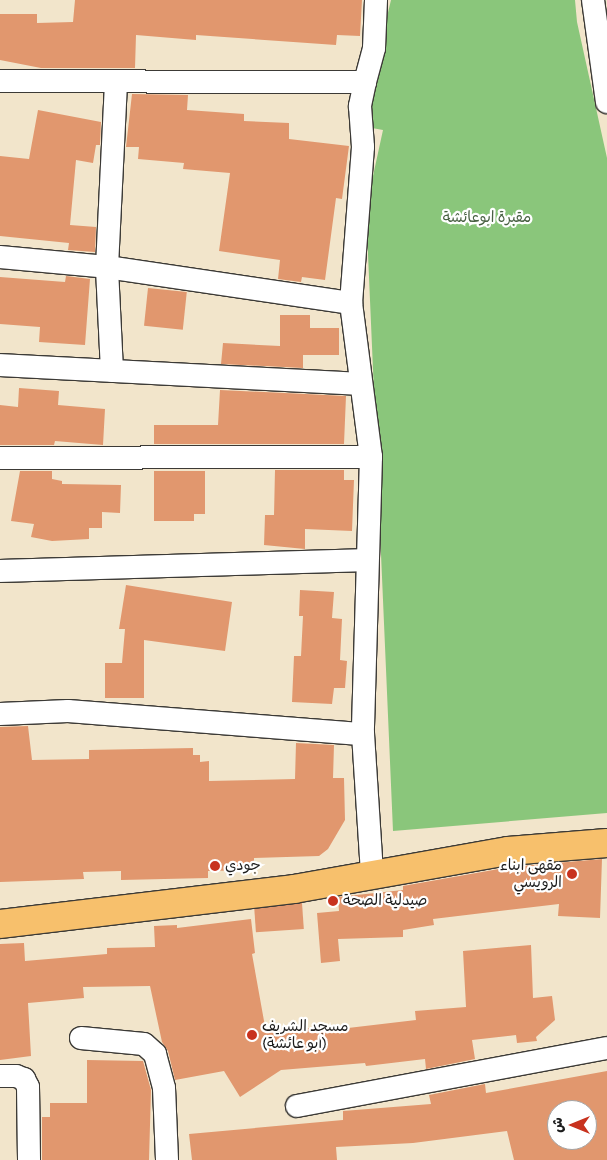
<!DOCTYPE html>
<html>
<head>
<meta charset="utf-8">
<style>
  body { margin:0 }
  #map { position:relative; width:607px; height:1160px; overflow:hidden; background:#f2e5cb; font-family:Pangolin,"Playpen Sans Arabic",sans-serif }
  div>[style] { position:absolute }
  .green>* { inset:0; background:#8ac67b }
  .building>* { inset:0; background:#e1976e; transform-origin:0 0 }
  .roads { filter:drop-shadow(1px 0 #3c3a36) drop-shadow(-1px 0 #3c3a36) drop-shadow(0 1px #3c3a36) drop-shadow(0 -1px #3c3a36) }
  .minor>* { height:22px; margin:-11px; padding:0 11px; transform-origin:11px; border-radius:11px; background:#fff }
  .major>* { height:28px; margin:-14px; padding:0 14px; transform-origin:14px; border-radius:14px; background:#f7c06c }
  .dots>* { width:14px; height:14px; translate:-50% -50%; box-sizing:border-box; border:2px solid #fff; border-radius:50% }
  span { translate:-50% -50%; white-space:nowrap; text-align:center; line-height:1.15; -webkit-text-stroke:4.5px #fff; paint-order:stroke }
  .park-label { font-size:15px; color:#486042 }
  .poi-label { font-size:15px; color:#1c1c1c }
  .right { translate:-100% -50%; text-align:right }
  .left { translate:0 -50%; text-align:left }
  .north { position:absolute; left:547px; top:1100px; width:50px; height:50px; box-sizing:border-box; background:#fff; border:1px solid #a4a4a4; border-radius:50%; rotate:270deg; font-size:14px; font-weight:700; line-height:20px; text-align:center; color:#1c1c1c }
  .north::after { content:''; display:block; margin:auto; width:18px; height:22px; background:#c8321e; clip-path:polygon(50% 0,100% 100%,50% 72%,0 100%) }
</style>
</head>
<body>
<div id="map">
  <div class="green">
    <div style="clip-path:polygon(391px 0,575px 0,577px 22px,607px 158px,607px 813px,393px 831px,366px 208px,383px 130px,361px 126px)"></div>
  </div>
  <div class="building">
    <div style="clip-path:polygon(75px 0,362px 0,360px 36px,337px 35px,336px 45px,196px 35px,196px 40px,136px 35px,135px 68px,41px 68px,0 60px,0 14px,37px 14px,37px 23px,73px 22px)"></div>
    <div style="clip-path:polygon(132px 94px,188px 95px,187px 110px,244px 114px,244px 121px,289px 123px,289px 139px,349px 146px,342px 199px,336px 198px,325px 280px,302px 277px,301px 282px,278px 279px,280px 260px,219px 251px,230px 173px,183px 169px,184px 163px,138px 159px,139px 147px,126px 147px)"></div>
    <div style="clip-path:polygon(38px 110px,101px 122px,100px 145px,96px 145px,93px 163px,76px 160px,70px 225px,96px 227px,95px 252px,68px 250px,69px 243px,0 236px,0 156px,29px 159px)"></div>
    <div style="clip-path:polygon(66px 276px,90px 279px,85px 345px,39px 342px,40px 327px,0 324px,0 277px,65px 282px)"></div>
    <div style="left:148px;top:288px;width:39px;height:38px;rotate:6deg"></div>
    <div style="clip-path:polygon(280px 315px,310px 315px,310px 328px,339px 328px,339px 355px,303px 355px,303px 368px,221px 364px,223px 343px,280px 346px)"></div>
    <div style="clip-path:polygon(19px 388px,59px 391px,58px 405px,105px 409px,103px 445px,55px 441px,54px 445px,0 445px,0 405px,18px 407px)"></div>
    <div style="clip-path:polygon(220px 390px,346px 396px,344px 444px,154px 444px,154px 425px,218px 425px)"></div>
    <div style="clip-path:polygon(275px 470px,344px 470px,344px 480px,354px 480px,352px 531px,305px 529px,305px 549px,264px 545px,265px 515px,274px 515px)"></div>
    <div style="clip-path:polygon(20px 471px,52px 471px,52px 479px,62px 481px,62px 484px,121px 485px,120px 513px,102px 512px,102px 528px,89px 528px,89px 539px,52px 541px,31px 537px,34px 524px,11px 521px)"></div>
    <div style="clip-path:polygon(154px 471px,205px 471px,205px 514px,194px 514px,194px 521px,154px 521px)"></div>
    <div style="clip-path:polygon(126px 585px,232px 602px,225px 651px,144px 640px,144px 698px,105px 698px,105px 663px,122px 663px,125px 629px,119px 629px)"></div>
    <div style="clip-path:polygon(300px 590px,334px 592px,332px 618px,342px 619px,340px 660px,347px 661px,345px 688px,334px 688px,332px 704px,292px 702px,294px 656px,301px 656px,303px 616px,299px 616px)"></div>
    <div style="clip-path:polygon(28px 726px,32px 760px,89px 759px,89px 750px,193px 748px,193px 755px,200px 755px,200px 762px,209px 761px,209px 781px,295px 779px,296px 743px,334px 745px,333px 778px,344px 778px,345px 820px,328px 849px,319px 856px,254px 858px,254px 870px,208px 871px,208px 878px,121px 880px,121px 871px,83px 872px,84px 879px,0 882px,0 727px)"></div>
    <div style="clip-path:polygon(602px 859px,600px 918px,558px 916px,559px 904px,433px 919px,434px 925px,403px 930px,403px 937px,338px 939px,340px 961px,321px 963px,317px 913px,339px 911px,338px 897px,403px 890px,403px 886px,510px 867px)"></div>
    <div style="left:302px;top:903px;width:26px;height:48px;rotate:86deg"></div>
    <div style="clip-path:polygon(251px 919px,255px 953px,252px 954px,266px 1032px,331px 1026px,331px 1030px,416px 1020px,415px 1011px,466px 1007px,463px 951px,531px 945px,533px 998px,552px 996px,555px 1020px,536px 1037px,537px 1041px,517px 1043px,516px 1035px,472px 1040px,475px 1059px,426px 1069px,425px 1059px,366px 1066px,365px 1063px,281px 1070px,240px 1097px,224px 1071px,175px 1080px,168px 1051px,162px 1042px,150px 986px,83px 987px,84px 998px,28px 1003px,31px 1056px,0 1060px,0 944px,24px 943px,25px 961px,107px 954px,107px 948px,155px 947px,154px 926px,177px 925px,177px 928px)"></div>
    <div style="clip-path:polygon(87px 1060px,143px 1061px,151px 1090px,149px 1160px,42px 1160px,42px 1117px,50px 1117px,50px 1103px,87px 1103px)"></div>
    <div style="clip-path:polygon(evenodd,607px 1071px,607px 1160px,514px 1160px,507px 1131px,413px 1143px,336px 1147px,337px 1160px,192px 1160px,189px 1134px,343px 1120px,343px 1111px,431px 1104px,429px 1095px,485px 1084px,486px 1093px,607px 1071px,557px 1110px,587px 1110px,587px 1140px,557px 1140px,557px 1110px)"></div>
  </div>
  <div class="roads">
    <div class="minor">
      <div style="left:593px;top:0;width:103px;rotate:82.2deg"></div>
      <div style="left:0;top:81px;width:365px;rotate:0.2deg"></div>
      <div style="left:365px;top:82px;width:35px;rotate:-75deg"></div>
      <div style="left:374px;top:48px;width:48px;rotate:-87.6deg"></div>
      <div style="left:365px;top:82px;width:25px;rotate:102deg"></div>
      <div style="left:360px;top:106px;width:41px;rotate:85.8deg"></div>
      <div style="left:363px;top:147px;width:156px;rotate:94.4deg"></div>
      <div style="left:351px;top:303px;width:155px;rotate:82.6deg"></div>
      <div style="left:371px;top:457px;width:277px;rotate:91.7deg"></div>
      <div style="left:363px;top:734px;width:139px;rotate:86.3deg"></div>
      <div style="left:0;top:257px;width:107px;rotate:5.3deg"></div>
      <div style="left:107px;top:267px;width:247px;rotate:8.4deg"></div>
      <div style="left:0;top:365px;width:361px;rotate:3deg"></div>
      <div style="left:112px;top:371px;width:104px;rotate:-92.8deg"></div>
      <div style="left:107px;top:267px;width:186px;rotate:-87.2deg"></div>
      <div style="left:0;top:458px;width:371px;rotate:-0.2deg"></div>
      <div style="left:0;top:571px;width:367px;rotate:-1.7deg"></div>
      <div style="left:0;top:714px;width:68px;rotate:-2.5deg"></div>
      <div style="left:68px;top:711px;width:296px;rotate:4.5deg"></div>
      <div style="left:81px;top:1038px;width:63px;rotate:5.4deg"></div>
      <div style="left:144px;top:1044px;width:15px;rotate:42deg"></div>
      <div style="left:155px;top:1054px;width:35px;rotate:75deg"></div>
      <div style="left:164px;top:1088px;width:72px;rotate:87.6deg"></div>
      <div style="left:0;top:1076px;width:16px"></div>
      <div style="left:16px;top:1076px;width:9px;rotate:21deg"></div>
      <div style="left:24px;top:1079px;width:9px;rotate:63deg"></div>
      <div style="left:28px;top:1087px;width:73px;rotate:89.2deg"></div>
      <div style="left:297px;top:1106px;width:315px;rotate:-10.6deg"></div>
    </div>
    <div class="major">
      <div style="left:0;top:924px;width:296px;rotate:-6.8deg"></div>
      <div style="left:294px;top:889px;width:217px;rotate:-10.1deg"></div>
      <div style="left:508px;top:851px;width:99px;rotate:-4.6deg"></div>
    </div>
  </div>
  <div class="dots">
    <div style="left:215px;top:866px;background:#c8321e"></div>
    <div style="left:572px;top:874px;background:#c8321e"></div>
    <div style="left:333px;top:901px;background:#c8321e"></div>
    <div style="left:252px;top:1035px;background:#c8321e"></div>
  </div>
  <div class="park-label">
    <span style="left:487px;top:218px">مقبرة ابوعائشة</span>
  </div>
  <div class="poi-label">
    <span class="right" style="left:562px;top:874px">مقهى ابناء<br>الرويسي</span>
    <span class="left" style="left:225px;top:866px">جودي</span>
    <span class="left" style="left:343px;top:901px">صيدلية الصحة</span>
    <span class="left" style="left:262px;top:1035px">مسجد الشريف<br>(ابو عائشة)</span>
  </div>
  <div class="north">ش</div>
</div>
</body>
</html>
